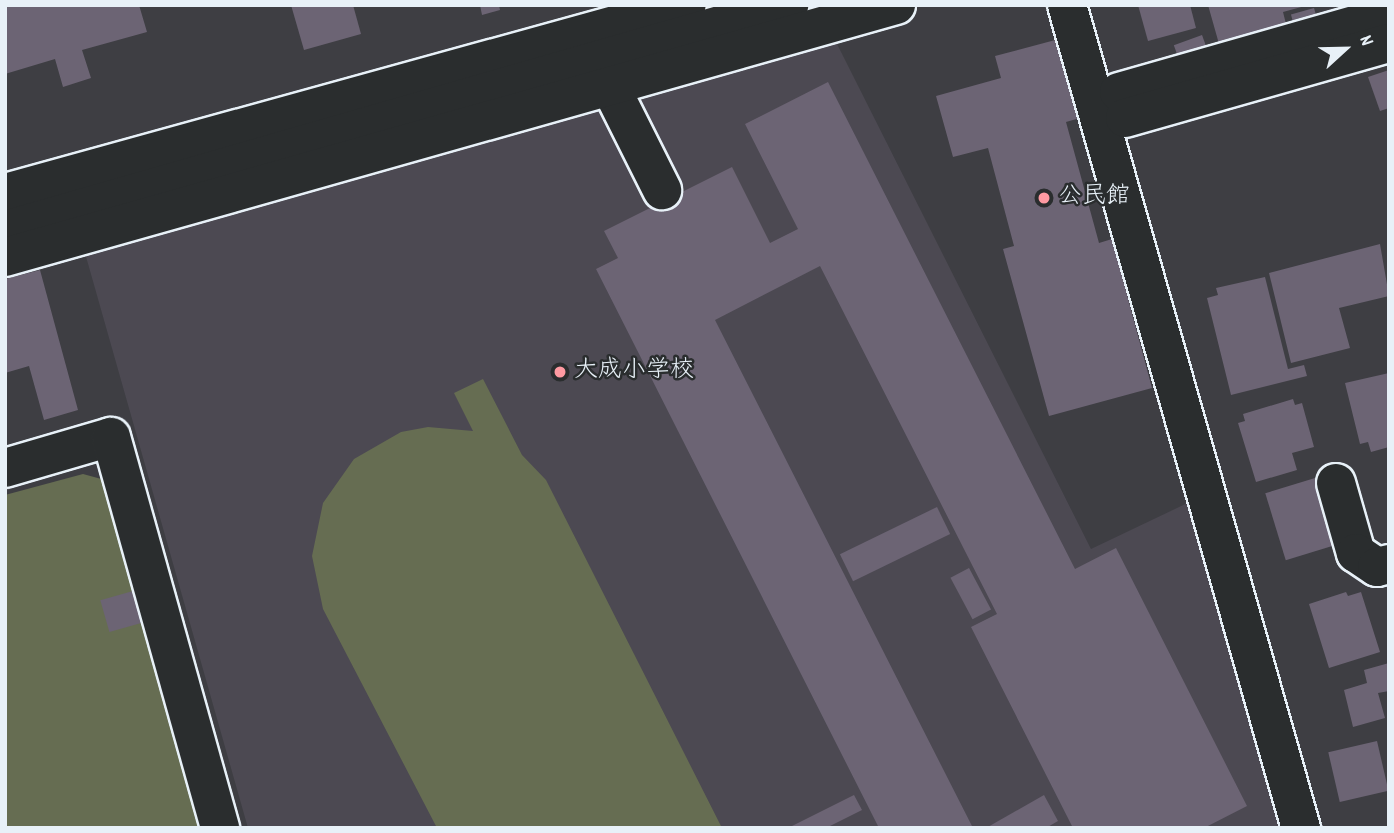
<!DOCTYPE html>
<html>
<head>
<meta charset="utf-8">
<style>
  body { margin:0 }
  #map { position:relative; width:1394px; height:833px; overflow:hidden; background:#3e3e43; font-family:Dekko,"Klee One",sans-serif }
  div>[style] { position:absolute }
  .built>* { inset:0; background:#4c4952 }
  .green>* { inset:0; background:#666d52 }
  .building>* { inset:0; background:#6c6474; transform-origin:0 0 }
  .roads { filter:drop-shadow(2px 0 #e8f1f8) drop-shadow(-2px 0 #e8f1f8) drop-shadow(0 2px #e8f1f8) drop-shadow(0 -2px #e8f1f8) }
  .street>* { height:38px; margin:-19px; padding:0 19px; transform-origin:19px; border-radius:19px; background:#2a2d2e }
  .dots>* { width:19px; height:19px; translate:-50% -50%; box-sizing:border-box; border:4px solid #2a2d2e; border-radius:50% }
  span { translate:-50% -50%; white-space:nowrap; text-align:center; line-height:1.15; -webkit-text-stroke:5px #2a2d2e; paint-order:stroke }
  .poi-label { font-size:24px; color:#e8f1f8 }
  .left { translate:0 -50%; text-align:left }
  .frame { position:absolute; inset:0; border:7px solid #e8f1f8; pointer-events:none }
  .north { position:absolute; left:1310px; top:14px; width:70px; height:70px; -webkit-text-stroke:5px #2a2d2e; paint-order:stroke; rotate:68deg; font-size:19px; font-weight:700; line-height:28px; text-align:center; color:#e8f1f8 }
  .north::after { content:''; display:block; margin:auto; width:24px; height:32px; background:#e8f1f8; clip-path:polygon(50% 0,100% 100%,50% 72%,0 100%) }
</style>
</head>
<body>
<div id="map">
  <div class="built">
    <div style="clip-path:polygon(832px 34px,1091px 549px,1198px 498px,1291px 828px,248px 828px,83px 246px)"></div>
  </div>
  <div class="green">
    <div style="clip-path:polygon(483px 379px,522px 455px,546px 480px,722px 828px,437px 828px,323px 609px,312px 556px,323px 503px,354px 459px,401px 432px,428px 427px,473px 431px,454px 393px)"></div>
    <div style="clip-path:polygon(83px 474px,105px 480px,200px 828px,5px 828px,5px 495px)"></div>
  </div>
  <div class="building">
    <div style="clip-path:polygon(5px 5px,139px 5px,147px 32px,82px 50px,91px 78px,63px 87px,55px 59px,5px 74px)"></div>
    <div style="clip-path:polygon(291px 5px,353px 5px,361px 34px,304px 50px)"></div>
    <div style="clip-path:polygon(480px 5px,499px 5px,500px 10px,482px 15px)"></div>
    <div style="clip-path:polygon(1138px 5px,1190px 5px,1196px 28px,1148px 41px)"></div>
    <div style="clip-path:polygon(1208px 5px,1305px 5px,1305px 6px,1283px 12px,1286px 24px,1221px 51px)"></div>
    <div style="left:1314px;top:8px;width:18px;height:24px;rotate:74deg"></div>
    <div style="left:1202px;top:35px;width:20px;height:30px;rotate:70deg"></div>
    <div style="clip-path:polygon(1059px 39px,1080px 118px,1066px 122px,1099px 243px,1112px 239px,1152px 388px,1049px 416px,1003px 249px,1014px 246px,988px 148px,953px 157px,936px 96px,1001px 78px,995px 56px)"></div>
    <div style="clip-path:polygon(1389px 70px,1389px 108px,1380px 111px,1368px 77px)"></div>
    <div style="clip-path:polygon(828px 82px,1075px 569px,1116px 548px,1247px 806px,1204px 828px,1073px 828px,971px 627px,997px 614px,820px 266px,715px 320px,973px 828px,879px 828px,596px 269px,618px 258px,604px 231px,732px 167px,770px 243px,798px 229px,745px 124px)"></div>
    <div style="clip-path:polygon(1380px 244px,1389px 296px,1339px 308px,1350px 348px,1291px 363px,1269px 273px)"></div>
    <div style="clip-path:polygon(40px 270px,78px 410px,44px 420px,29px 366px,5px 373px,5px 279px)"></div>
    <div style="clip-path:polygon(1265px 277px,1288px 369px,1304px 365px,1307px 376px,1231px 395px,1207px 298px,1218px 295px,1216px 288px)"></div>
    <div style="clip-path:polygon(1389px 373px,1389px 447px,1371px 452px,1368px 442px,1360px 444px,1345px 383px)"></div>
    <div style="clip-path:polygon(1293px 399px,1295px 405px,1302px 403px,1314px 447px,1292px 453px,1297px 470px,1256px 482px,1238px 423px,1245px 421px,1243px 414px)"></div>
    <div style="left:1315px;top:478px;width:70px;height:52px;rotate:73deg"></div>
    <div style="left:937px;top:507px;width:30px;height:108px;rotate:64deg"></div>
    <div style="left:969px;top:568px;width:47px;height:21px;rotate:62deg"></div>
    <div style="left:133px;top:591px;width:33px;height:34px;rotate:74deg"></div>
    <div style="clip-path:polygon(1346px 592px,1348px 596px,1361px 592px,1380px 652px,1329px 668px,1309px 604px)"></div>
    <div style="clip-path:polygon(1389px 663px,1389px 691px,1378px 693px,1385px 718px,1353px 727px,1344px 690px,1367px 683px,1364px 670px)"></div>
    <div style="left:1377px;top:741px;width:51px;height:50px;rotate:77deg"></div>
    <div style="clip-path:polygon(854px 795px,862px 810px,826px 828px,788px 828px)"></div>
    <div style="clip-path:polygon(1044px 795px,1058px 821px,1046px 828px,986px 828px)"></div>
  </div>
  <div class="roads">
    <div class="street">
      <div style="left:1067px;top:5px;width:856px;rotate:74.13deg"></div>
      <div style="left:613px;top:92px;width:110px;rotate:63.4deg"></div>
      <div style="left:1119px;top:92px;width:281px;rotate:-15.9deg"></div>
      <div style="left:1125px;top:118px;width:274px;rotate:-15.9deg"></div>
      <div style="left:5px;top:193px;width:707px;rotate:-15.41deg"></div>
      <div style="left:5px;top:230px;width:816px;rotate:-16.01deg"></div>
      <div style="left:5px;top:257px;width:926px;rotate:-15.79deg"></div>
      <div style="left:5px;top:468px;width:110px;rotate:-16.3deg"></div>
      <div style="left:111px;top:437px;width:406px;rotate:74.4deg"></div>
      <div style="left:1336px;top:483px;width:73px;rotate:74.1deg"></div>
      <div style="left:1356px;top:553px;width:25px;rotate:34deg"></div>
      <div style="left:1377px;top:567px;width:12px;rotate:-14deg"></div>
    </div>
  </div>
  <div class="dots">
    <div style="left:1044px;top:198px;background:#ff9aa2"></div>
    <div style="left:560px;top:372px;background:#ff9aa2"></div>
  </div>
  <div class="poi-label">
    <span class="left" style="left:1058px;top:198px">公民館</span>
    <span class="left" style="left:574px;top:372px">大成小学校</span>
  </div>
  <div class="frame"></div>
  <div class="north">N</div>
</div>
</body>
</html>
